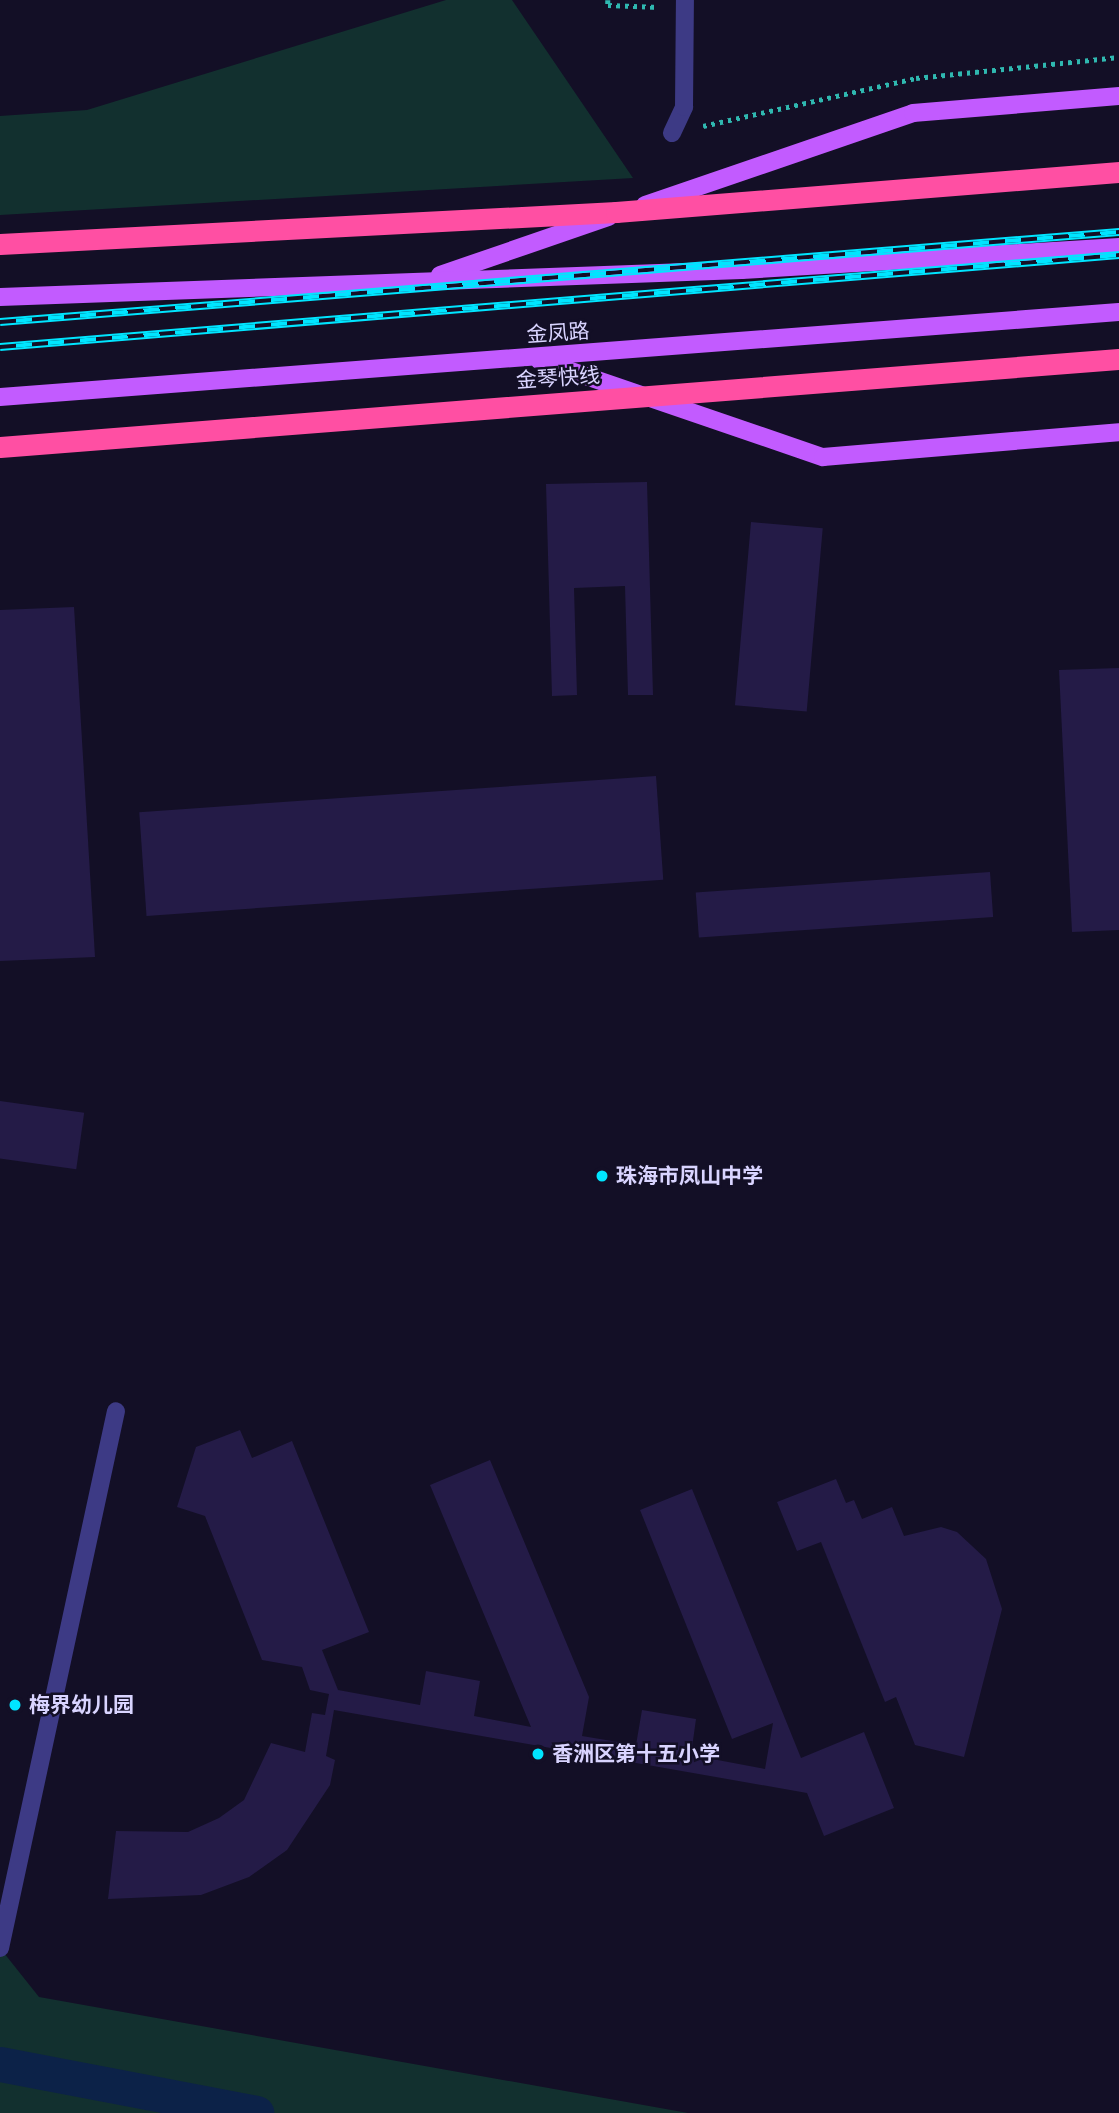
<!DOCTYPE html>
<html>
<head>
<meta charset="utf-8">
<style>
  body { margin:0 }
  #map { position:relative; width:1119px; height:2113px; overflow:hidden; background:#130f26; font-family:"Work Sans","Noto Sans SC",sans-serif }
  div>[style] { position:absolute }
  .green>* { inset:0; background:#12302f }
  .canal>* { height:35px; margin:-17.5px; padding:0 17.5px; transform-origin:17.5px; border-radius:17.5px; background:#0c2248 }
  .building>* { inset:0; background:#241b47; transform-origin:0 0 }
  .path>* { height:4.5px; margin-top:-2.25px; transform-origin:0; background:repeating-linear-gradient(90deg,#2fb8b0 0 3.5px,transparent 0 8.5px) }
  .lane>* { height:18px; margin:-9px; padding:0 9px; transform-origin:9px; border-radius:9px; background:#3d3a85 }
  .street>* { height:18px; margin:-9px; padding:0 9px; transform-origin:9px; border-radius:9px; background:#3d3a85 }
  .primary>* { height:18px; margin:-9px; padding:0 9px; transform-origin:9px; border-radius:9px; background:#c25bff }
  .rail>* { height:8px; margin-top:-4px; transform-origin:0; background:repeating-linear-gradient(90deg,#130f26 0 16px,#00e5ff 0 32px); box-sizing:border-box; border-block:2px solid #00e5ff }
  .highway-bridge>* { height:21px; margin:-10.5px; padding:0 10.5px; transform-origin:10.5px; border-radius:10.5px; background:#ff4fa3 }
  .dots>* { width:19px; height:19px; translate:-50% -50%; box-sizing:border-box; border:4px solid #130f26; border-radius:50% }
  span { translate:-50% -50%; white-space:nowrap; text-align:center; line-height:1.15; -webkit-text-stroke:5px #130f26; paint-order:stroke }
  .street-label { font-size:21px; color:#d9d4ff }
  .poi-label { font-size:21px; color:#d9d4ff; font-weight:700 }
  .left { translate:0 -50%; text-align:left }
</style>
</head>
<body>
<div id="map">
  <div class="green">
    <div style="clip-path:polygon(446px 0,512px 0,633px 178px,0 215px,0 116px,87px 110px)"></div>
    <div style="clip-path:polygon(0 1948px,39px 1997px,688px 2113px,0 2113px)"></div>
  </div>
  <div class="canal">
    <div style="left:0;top:2064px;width:261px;rotate:10.8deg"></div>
  </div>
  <div class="building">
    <div style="clip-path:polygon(647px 482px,653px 695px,628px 695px,625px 586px,574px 588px,577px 695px,552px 696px,546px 484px)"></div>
    <div style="left:751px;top:522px;width:72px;height:184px;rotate:5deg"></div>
    <div style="clip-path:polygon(74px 607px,95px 957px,0 961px,0 610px)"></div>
    <div style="clip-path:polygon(1119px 668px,1119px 930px,1072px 932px,1059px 670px)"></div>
    <div style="left:656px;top:776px;width:104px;height:518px;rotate:86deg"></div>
    <div style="left:990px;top:872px;width:45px;height:295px;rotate:86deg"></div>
    <div style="left:0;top:1101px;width:85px;height:57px;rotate:8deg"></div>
    <div style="clip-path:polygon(240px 1430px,252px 1458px,292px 1441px,369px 1632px,322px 1650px,338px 1690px,420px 1705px,426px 1671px,480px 1681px,474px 1716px,531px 1727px,430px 1485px,490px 1460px,589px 1697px,582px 1736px,636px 1745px,642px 1710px,696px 1719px,691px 1755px,765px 1769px,773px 1723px,732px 1739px,640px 1510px,692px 1489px,801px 1758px,864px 1732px,894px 1808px,824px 1836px,807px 1793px,334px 1710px,326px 1756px,335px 1760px,330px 1785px,287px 1850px,249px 1877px,201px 1895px,108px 1899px,116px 1831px,188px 1832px,219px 1818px,244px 1800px,271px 1743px,305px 1752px,312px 1713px,325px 1715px,329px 1694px,310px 1690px,302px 1667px,262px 1660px,205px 1516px,177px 1507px,196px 1447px)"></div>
    <div style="clip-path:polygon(836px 1479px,846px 1503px,854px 1500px,862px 1519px,892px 1507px,904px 1536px,941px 1527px,957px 1532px,986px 1559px,1002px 1609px,964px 1757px,915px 1745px,896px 1697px,885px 1702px,821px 1542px,797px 1551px,777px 1502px)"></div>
  </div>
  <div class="path">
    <div style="left:608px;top:0;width:5px;rotate:90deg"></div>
    <div style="left:608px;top:5px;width:51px;rotate:2.2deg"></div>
    <div style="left:703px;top:126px;width:218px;rotate:-12.7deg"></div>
    <div style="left:916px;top:78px;width:204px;rotate:-5.9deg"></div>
  </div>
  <div class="lane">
    <div style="left:672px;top:133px;width:29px;rotate:-65deg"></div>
    <div style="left:684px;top:107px;width:107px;rotate:-89.5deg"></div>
  </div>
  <div class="street">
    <div style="left:0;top:1948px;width:549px;rotate:-77.81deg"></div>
  </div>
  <div class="primary">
    <div style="left:645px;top:205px;width:283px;rotate:-18.9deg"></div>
    <div style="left:913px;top:113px;width:207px;rotate:-4.7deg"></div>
    <div style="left:440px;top:275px;width:178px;rotate:-19deg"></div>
    <div style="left:0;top:297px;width:742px;rotate:-2.08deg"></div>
    <div style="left:742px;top:270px;width:378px;rotate:-3.5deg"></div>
    <div style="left:539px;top:360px;width:300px;rotate:18.9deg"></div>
    <div style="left:823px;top:457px;width:297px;rotate:-4.8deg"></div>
    <div style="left:0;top:397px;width:1122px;rotate:-4.34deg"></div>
  </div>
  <div class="rail">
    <div style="left:0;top:322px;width:1123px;rotate:-4.6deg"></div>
    <div style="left:0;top:347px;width:1123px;rotate:-4.7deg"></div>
  </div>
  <div class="highway-bridge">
    <div style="left:0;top:244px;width:617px;rotate:-2.97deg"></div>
    <div style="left:616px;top:212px;width:505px;rotate:-4.55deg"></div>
    <div style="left:0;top:447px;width:1122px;rotate:-4.5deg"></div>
  </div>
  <div class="dots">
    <div style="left:602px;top:1176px;background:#00e5ff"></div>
    <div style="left:15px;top:1705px;background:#00e5ff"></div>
    <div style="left:538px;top:1754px;background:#00e5ff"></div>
  </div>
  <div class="street-label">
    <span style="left:558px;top:333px;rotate:-4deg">金凤路</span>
    <span style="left:558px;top:378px;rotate:-4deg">金琴快线</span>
  </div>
  <div class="poi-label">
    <span class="left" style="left:616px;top:1176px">珠海市凤山中学</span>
    <span class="left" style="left:29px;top:1705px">梅界幼儿园</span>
    <span class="left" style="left:552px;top:1754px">香洲区第十五小学</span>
  </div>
</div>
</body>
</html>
